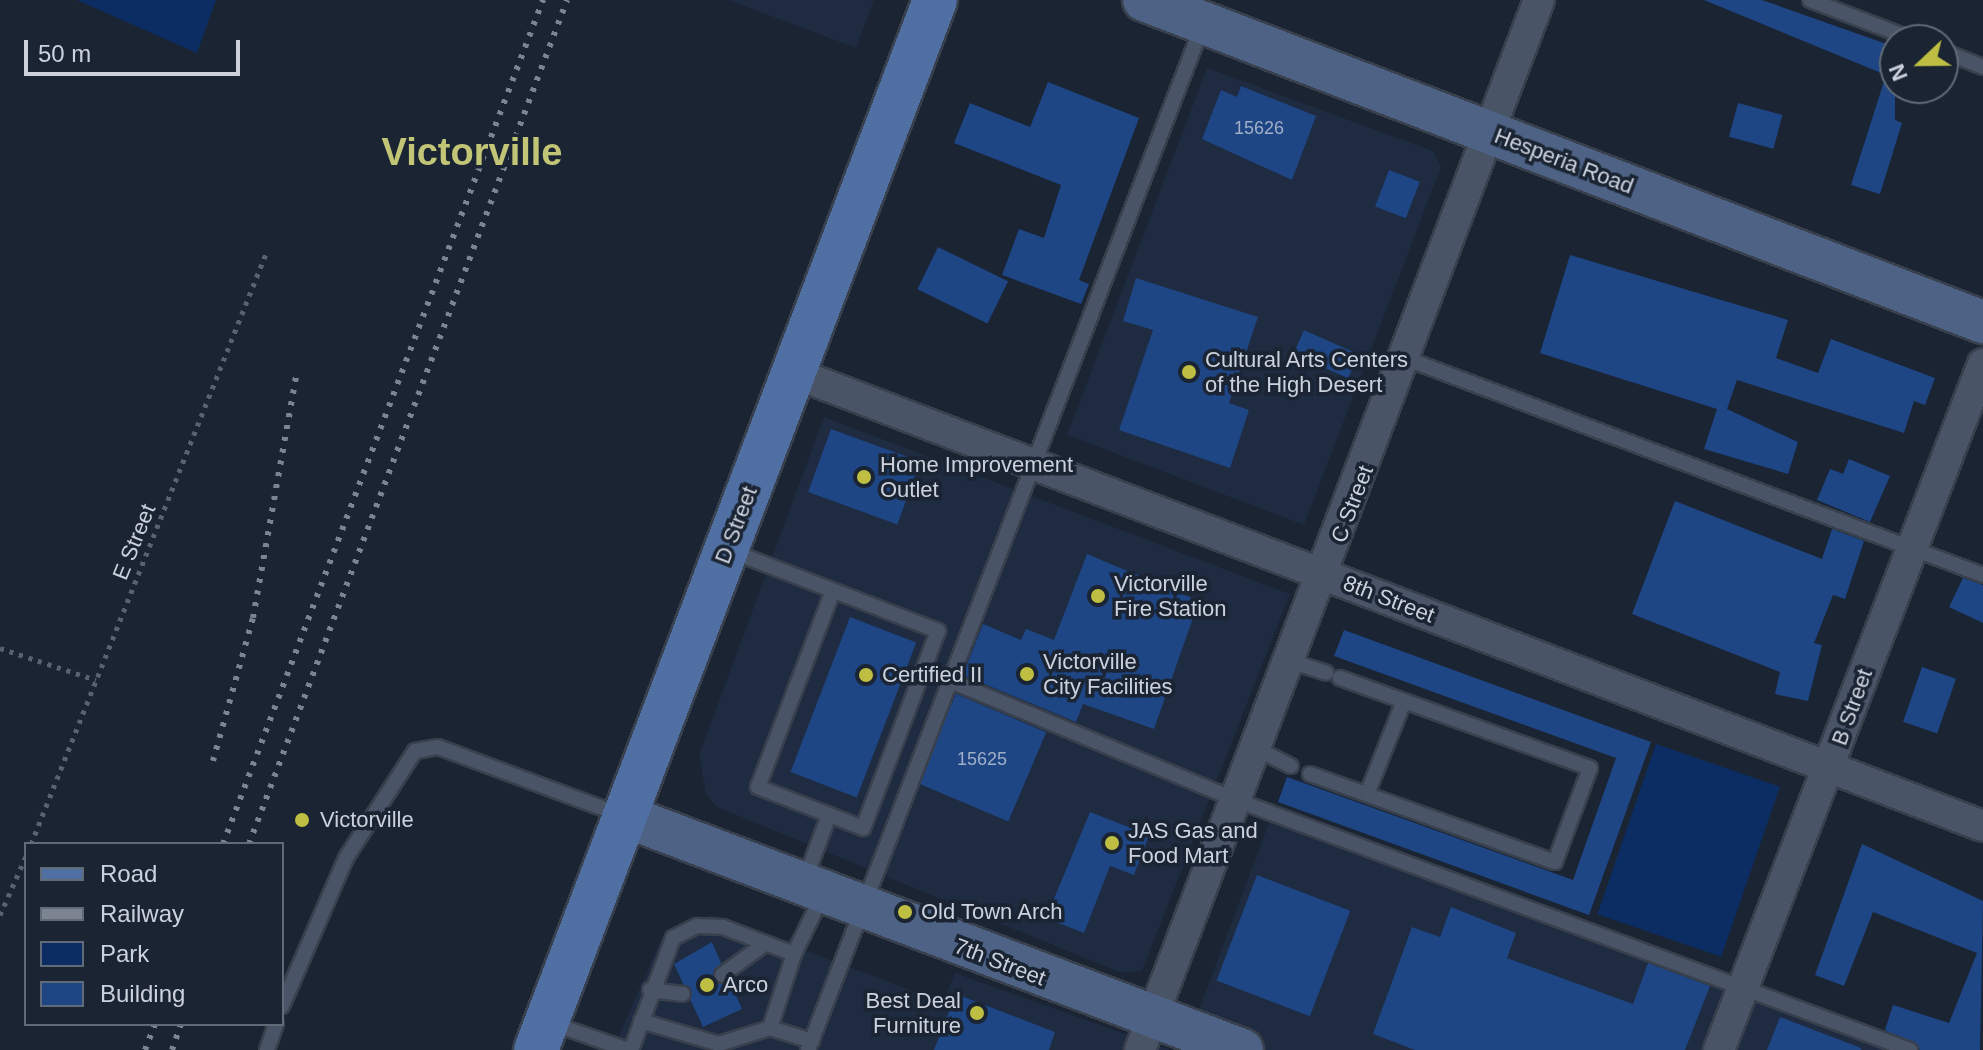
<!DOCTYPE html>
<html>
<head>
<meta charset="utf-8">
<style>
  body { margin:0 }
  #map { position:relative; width:1983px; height:1050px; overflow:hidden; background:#1a2433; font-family:Arial,sans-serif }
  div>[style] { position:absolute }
  .built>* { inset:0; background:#1e2b40 }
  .green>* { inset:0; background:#0c2d63; transform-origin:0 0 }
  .building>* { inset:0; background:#1e4584; transform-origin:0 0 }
  .path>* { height:5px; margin-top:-2.5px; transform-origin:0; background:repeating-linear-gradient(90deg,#5a6270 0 4px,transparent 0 10px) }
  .roads { filter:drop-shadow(2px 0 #39404d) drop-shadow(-2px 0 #39404d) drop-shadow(0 2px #39404d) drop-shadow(0 -2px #39404d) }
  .lane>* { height:14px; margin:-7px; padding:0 7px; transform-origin:7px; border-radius:7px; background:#495466 }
  .street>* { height:30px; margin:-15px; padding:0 15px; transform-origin:15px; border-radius:15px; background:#495466 }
  .secondary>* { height:42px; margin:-21px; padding:0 21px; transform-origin:21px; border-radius:21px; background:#4d6285 }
  .primary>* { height:44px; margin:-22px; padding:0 22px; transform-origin:22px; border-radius:22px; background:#5070a3 }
  .rail>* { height:6px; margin-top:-3px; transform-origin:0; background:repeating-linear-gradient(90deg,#7c8491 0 4px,transparent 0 12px) }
  .dots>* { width:22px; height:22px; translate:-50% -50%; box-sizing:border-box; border:4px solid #1a2433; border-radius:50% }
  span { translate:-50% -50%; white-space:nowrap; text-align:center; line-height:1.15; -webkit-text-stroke:7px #1a2433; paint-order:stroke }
  .number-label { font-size:18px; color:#a0afc7 }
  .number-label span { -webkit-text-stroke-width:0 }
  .street-label { font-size:22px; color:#ccd2dd }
  .poi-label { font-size:22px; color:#ccd2dd }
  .left { translate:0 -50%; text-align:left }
  .right { translate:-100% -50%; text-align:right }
  .town-label { font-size:38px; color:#c2c476; font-weight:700 }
  .legend { position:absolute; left:24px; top:842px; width:260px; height:184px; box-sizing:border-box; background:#1a2433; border:2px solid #616a77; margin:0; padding:10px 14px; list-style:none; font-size:24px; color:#ccd2dd }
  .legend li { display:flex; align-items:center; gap:16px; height:40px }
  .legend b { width:40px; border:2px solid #616a77 }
  .north { position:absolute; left:1879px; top:24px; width:80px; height:80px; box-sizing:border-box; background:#1a2433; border:2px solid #616a77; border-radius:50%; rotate:248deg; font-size:22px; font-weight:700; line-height:32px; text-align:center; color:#ccd2dd }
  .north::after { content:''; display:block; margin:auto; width:28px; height:36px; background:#bebf42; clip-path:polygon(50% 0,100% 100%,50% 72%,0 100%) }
  .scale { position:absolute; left:24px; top:40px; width:216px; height:36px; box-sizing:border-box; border:4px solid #ccd2dd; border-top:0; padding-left:10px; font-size:24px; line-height:28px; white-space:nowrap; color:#ccd2dd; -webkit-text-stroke:6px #1a2433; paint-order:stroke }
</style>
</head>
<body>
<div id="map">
  <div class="built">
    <div style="clip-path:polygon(728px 0,874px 0,856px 48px)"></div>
    <div style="clip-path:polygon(1207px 68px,1433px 151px,1441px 167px,1304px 525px,1067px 435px)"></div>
    <div style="clip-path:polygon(824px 417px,1290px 594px,1142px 971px,1121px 973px,717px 807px,706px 794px,699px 755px)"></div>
    <div style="clip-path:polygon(1271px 817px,1897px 1050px,1184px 1050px)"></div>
    <div style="clip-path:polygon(710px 915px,943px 1002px,955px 973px,1170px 1050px,613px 1050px,662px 937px)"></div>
  </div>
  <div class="green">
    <div style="clip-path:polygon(77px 0,216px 0,197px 53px)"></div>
    <div style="left:1656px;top:744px;width:131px;height:180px;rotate:19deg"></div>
  </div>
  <div class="building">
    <div style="clip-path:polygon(1704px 0,1762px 0,1895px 47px,1895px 120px,1902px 123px,1880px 194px,1851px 185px,1886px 75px)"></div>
    <div style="clip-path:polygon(1048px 82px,1139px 118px,1079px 280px,1089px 284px,1081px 304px,1002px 275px,1019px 229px,1044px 238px,1061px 185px,954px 143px,970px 103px,1030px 127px)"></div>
    <div style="clip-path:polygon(1241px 86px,1316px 116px,1292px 180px,1202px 139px,1221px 90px,1237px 97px)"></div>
    <div style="left:1738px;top:103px;width:46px;height:35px;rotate:15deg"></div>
    <div style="left:1389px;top:170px;width:33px;height:39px;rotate:21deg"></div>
    <div style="left:938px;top:247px;width:78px;height:47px;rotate:26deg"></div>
    <div style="clip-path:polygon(1570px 255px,1788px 320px,1776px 358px,1818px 373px,1831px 339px,1935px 378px,1925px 405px,1914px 401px,1904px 433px,1737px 380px,1727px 409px,1798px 442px,1788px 474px,1704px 449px,1717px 409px,1540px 353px)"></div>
    <div style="clip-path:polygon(1136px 278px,1258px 317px,1229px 403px,1249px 410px,1230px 468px,1119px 430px,1153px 330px,1123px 321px)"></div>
    <div style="left:1304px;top:330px;width:60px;height:26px;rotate:24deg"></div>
    <div style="left:831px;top:429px;width:95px;height:67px;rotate:20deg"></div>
    <div style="clip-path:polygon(1849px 459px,1890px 476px,1870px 522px,1817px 500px,1830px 469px,1843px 474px)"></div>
    <div style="clip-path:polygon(1675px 501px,1822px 559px,1832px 529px,1864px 541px,1845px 599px,1833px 595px,1814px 643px,1822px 645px,1808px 701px,1775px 694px,1780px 672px,1632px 614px)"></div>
    <div style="clip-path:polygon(1087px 554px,1199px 601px,1154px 729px,1083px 704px,1076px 722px,963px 675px,983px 624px,1021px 640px,1026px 629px,1054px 640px)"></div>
    <div style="clip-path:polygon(1963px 578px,1983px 585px,1983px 623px,1949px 607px)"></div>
    <div style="left:850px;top:617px;width:71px;height:166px;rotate:21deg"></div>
    <div style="clip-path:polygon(1344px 630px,1651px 742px,1589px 915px,1278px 802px,1287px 777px,1573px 880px,1616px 758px,1334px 656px)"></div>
    <div style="left:1922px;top:667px;width:36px;height:58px;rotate:19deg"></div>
    <div style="left:956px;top:694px;width:98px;height:97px;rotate:23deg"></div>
    <div style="clip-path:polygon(1090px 812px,1149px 835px,1134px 875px,1110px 866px,1084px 933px,1046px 918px)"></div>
    <div style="clip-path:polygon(1862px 844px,1983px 901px,1980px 1050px,1920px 1050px,1885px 1030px,1893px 1005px,1949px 1023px,1977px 953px,1873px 912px,1844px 986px,1815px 975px)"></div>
    <div style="left:1257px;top:875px;width:100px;height:113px;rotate:21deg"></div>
    <div style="clip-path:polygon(1451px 907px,1516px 933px,1507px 958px,1633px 1004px,1648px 963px,1710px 986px,1685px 1050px,1415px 1050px,1373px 1034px,1412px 927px,1440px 937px)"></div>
    <div style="clip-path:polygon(712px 942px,721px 963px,714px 980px,730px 982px,742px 1009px,703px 1027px,674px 964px)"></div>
    <div style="clip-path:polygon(956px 994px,1055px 1032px,1049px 1050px,934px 1050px)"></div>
    <div style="clip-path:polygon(1780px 1017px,1861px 1048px,1861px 1050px,1767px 1050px)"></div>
  </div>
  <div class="path">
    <div style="left:0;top:648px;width:101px;rotate:18.4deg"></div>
    <div style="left:31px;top:844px;width:638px;rotate:-68.3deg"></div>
    <div style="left:0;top:915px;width:64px;rotate:-66.2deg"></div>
  </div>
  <div class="roads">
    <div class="lane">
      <div style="left:1810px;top:0;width:111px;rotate:21deg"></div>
      <div style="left:1943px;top:51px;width:43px;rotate:21.8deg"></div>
      <div style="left:1407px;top:359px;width:615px;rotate:20.56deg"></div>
      <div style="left:731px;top:551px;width:222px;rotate:21.1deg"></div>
      <div style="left:938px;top:631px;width:211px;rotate:110.8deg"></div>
      <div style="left:863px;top:828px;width:113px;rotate:-158.7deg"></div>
      <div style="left:758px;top:787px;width:208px;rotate:-69.1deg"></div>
      <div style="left:1290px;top:661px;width:38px;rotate:18deg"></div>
      <div style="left:948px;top:680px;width:312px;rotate:22.6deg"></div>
      <div style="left:1236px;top:800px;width:719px;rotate:20.35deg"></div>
      <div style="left:1255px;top:748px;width:40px;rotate:26.6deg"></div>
      <div style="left:1310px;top:774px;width:260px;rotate:19.8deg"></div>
      <div style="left:1555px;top:862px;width:100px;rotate:-69.6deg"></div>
      <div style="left:1590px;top:768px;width:266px;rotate:-160.2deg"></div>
      <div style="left:1367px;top:794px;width:100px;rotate:-68.3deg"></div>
      <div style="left:804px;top:882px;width:72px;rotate:-69.5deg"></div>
      <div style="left:722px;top:975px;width:54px;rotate:-36deg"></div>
      <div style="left:650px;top:990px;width:33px;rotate:7deg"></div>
      <div style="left:282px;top:1006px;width:161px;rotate:-66.6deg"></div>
      <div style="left:346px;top:858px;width:127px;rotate:-57.2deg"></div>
      <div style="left:415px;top:751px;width:23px;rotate:-10deg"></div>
      <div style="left:438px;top:747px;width:195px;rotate:20.4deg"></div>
      <div style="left:641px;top:1021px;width:81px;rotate:16.4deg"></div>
      <div style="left:719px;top:1044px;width:53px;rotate:-17.4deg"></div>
      <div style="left:770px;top:1028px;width:44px;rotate:17.2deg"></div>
      <div style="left:551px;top:1023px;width:82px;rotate:19.3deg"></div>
      <div style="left:770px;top:1028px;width:78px;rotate:-72deg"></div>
      <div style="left:267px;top:1050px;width:28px;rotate:-71deg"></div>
      <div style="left:631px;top:1050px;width:120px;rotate:-69.4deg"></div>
      <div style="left:673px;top:938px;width:27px;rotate:-27deg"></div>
      <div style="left:697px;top:926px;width:26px;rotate:2deg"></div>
      <div style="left:723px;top:927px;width:76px;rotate:20.8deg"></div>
      <div style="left:794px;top:954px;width:67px;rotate:-64.2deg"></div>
      <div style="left:808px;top:1050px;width:1096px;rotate:-68.94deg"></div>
    </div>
    <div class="street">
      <div style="left:794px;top:373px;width:1272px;rotate:20.86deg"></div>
      <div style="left:1140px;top:1050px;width:1123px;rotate:-69.19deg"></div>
      <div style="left:1719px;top:1050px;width:735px;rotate:-68.95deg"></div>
    </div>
    <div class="secondary">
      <div style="left:1144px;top:0;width:899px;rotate:21deg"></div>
      <div style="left:625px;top:816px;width:660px;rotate:20.77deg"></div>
    </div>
    <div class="primary">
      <div style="left:536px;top:1050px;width:1123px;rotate:-69.19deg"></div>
    </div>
  </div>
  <div class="rail">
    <div style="left:213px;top:761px;width:148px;rotate:-74.4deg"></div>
    <div style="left:253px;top:618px;width:251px;rotate:-79.9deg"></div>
    <div style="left:223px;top:844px;width:903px;rotate:-69.24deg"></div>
    <div style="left:249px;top:844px;width:902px;rotate:-69.35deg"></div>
    <div style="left:145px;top:1050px;width:28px;rotate:-69deg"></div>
    <div style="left:172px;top:1050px;width:28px;rotate:-71deg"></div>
  </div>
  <div class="dots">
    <div style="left:1189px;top:372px;background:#bebf42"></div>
    <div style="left:864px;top:477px;background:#bebf42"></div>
    <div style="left:1098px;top:596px;background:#bebf42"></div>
    <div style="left:1027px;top:674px;background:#bebf42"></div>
    <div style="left:866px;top:675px;background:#bebf42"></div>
    <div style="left:302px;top:820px;background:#bebf42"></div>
    <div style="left:1112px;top:843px;background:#bebf42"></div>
    <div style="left:905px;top:912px;background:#bebf42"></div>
    <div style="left:707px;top:985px;background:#bebf42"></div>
    <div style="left:977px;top:1013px;background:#bebf42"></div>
  </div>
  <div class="number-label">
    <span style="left:1259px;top:128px">15626</span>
    <span style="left:982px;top:759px">15625</span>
  </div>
  <div class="street-label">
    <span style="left:1564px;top:161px;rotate:21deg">Hesperia Road</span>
    <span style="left:1352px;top:504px;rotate:-69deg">C Street</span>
    <span style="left:736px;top:525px;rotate:-69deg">D Street</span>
    <span style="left:134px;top:542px;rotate:-68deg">E Street</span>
    <span style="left:1389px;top:599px;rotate:21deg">8th Street</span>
    <span style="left:1852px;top:707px;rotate:-70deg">B Street</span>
    <span style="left:1000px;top:962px;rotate:21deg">7th Street</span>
  </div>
  <div class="poi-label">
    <span class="left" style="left:1205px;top:372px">Cultural Arts Centers<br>of the High Desert</span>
    <span class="left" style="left:880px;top:477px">Home Improvement<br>Outlet</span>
    <span class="left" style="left:1114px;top:596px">Victorville<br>Fire Station</span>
    <span class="left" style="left:1043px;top:674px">Victorville<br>City Facilities</span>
    <span class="left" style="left:882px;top:675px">Certified II</span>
    <span class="left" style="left:320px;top:820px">Victorville</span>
    <span class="left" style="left:1128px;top:843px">JAS Gas and<br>Food Mart</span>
    <span class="left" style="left:921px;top:912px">Old Town Arch</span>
    <span class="left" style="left:723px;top:985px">Arco</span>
    <span class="right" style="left:961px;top:1013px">Best Deal<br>Furniture</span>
  </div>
  <div class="town-label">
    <span style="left:472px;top:153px">Victorville</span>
  </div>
  <ul class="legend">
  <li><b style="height:10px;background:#5070a3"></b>Road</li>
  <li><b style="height:10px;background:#7c8491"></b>Railway</li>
  <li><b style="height:22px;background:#0c2d63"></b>Park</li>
  <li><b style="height:22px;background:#1e4584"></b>Building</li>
  </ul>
  <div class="north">N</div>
  <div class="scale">50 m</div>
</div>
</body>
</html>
